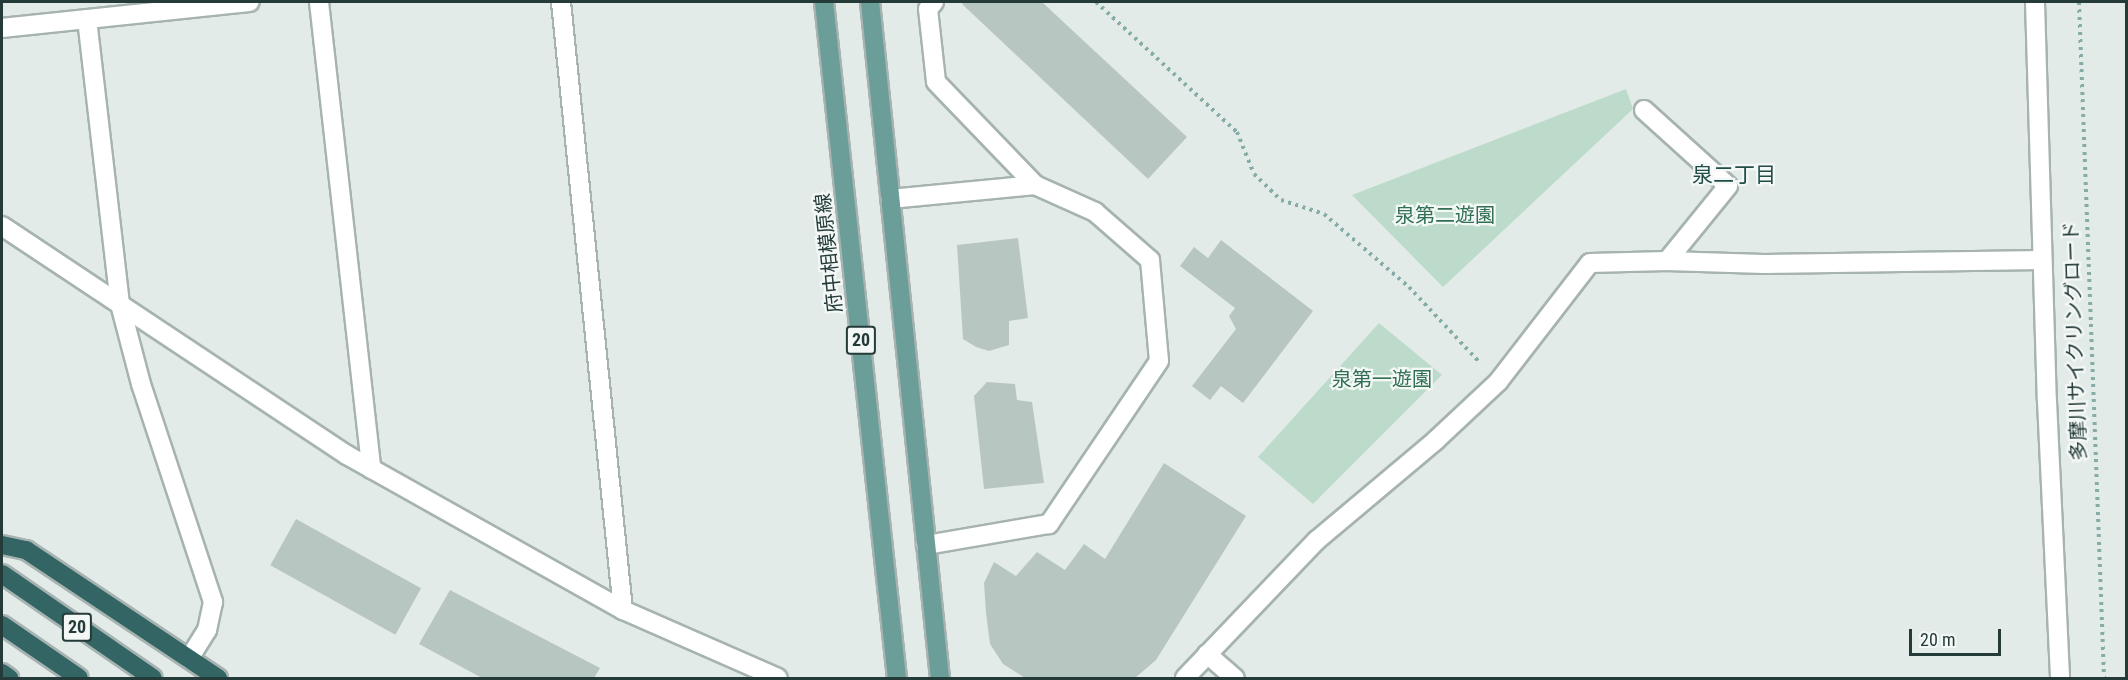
<!DOCTYPE html>
<html>
<head>
<meta charset="utf-8">
<style>
  body { margin:0 }
  #map { position:relative; width:2128px; height:680px; overflow:hidden; background:#e3ebe9; font-family:"Roboto Condensed","Noto Sans JP",sans-serif }
  div>[style] { position:absolute }
  .green>* { inset:0; background:#bddbca }
  .building>* { inset:0; background:#b8c6c2; transform-origin:0 0 }
  .path>* { height:4px; margin-top:-2px; transform-origin:0; background:repeating-linear-gradient(90deg,#86aca7 0 3px,transparent 0 7.5px) }
  .roads { filter:drop-shadow(2px 0 #a6b3b1) drop-shadow(-2px 0 #a6b3b1) drop-shadow(0 2px #a6b3b1) drop-shadow(0 -2px #a6b3b1) }
  .minor>* { height:18px; margin:-9px; padding:0 9px; transform-origin:9px; border-radius:9px; background:#fff }
  .major>* { height:18px; margin:-9px; padding:0 9px; transform-origin:9px; border-radius:9px; background:#6b9d99 }
  .highway>* { height:18px; margin:-9px; padding:0 9px; transform-origin:9px; border-radius:9px; background:#326563 }
  span { translate:-50% -50%; white-space:nowrap; text-align:center; line-height:1.15; -webkit-text-stroke:4.5px #f3f8f6; paint-order:stroke }
  .shield-label span { padding:2px 4px; background:#f3f8f6; border:2px solid; border-radius:4px; -webkit-text-stroke-width:0 }
  .shield-label { font-size:18px; color:#243b39; font-weight:700 }
  .park-label { font-size:20px; color:#316f53 }
  .street-label { font-size:20px; color:#243b39 }
  .neighbourhood-label { font-size:21px; color:#214c48 }
  .frame { position:absolute; inset:0; border:3px solid #243b39; pointer-events:none }
  .scale { position:absolute; left:1909px; top:629px; width:92px; height:27px; box-sizing:border-box; border:3px solid #243b39; border-top:0; padding-left:8px; font-size:18px; line-height:21px; white-space:nowrap; color:#243b39; -webkit-text-stroke:4px #f3f8f6; paint-order:stroke }
</style>
</head>
<body>
<div id="map">
  <div class="green">
    <div style="clip-path:polygon(1626px 89px,1633px 109px,1443px 287px,1352px 195px)"></div>
    <div style="clip-path:polygon(1379px 323px,1442px 375px,1313px 504px,1258px 457px)"></div>
  </div>
  <div class="building">
    <div style="clip-path:polygon(964px 2px,1042px 2px,1187px 137px,1148px 179px,962px 4px)"></div>
    <div style="clip-path:polygon(1018px 238px,1028px 318px,1009px 321px,1009px 345px,989px 351px,976px 347px,963px 339px,957px 245px)"></div>
    <div style="clip-path:polygon(1221px 240px,1313px 311px,1243px 403px,1221px 386px,1210px 400px,1192px 386px,1236px 329px,1229px 316px,1235px 308px,1180px 266px,1194px 247px,1208px 258px)"></div>
    <div style="clip-path:polygon(987px 382px,1015px 384px,1017px 400px,1032px 402px,1044px 483px,984px 489px,974px 396px)"></div>
    <div style="clip-path:polygon(1164px 463px,1246px 516px,1156px 660px,1135px 678px,1025px 678px,1003px 664px,990px 644px,986px 613px,984px 583px,994px 562px,1016px 576px,1037px 552px,1065px 570px,1084px 544px,1105px 559px)"></div>
    <div style="left:296px;top:519px;width:143px;height:53px;rotate:29deg"></div>
    <div style="clip-path:polygon(450px 590px,600px 668px,594px 678px,482px 678px,419px 644px)"></div>
  </div>
  <div class="path">
    <div style="left:1096px;top:2px;width:192px;rotate:42.7deg"></div>
    <div style="left:1237px;top:132px;width:45px;rotate:68deg"></div>
    <div style="left:1254px;top:174px;width:37px;rotate:44deg"></div>
    <div style="left:1281px;top:200px;width:45px;rotate:18deg"></div>
    <div style="left:1324px;top:214px;width:112px;rotate:40.7deg"></div>
    <div style="left:1409px;top:287px;width:105px;rotate:46.9deg"></div>
    <div style="left:2079px;top:2px;width:676px;rotate:87.88deg"></div>
  </div>
  <div class="roads">
    <div class="minor">
      <div style="left:319px;top:2px;width:470px;rotate:83.6deg"></div>
      <div style="left:561px;top:2px;width:611px;rotate:84.18deg"></div>
      <div style="left:934px;top:2px;width:9px;rotate:131deg"></div>
      <div style="left:928px;top:9px;width:73px;rotate:83.7deg"></div>
      <div style="left:936px;top:82px;width:143px;rotate:46.1deg"></div>
      <div style="left:2035px;top:2px;width:399px;rotate:88.3deg"></div>
      <div style="left:2047px;top:401px;width:277px;rotate:87.3deg"></div>
      <div style="left:87px;top:19px;width:287px;rotate:83.4deg"></div>
      <div style="left:120px;top:304px;width:83px;rotate:75.3deg"></div>
      <div style="left:141px;top:384px;width:230px;rotate:71.7deg"></div>
      <div style="left:213px;top:602px;width:29px;rotate:102deg"></div>
      <div style="left:207px;top:630px;width:34px;rotate:122deg"></div>
      <div style="left:2px;top:28px;width:249px;rotate:-6deg"></div>
      <div style="left:1644px;top:110px;width:113px;rotate:42.1deg"></div>
      <div style="left:1728px;top:186px;width:97px;rotate:129.1deg"></div>
      <div style="left:890px;top:199px;width:146px;rotate:-5.5deg"></div>
      <div style="left:1035px;top:185px;width:66px;rotate:24.2deg"></div>
      <div style="left:1095px;top:212px;width:73px;rotate:41.1deg"></div>
      <div style="left:1150px;top:260px;width:101px;rotate:84.9deg"></div>
      <div style="left:1159px;top:361px;width:197px;rotate:124deg"></div>
      <div style="left:1049px;top:524px;width:125px;rotate:170.3deg"></div>
      <div style="left:2px;top:226px;width:414px;rotate:33.6deg"></div>
      <div style="left:347px;top:455px;width:317px;rotate:29.3deg"></div>
      <div style="left:623px;top:610px;width:169px;rotate:23.7deg"></div>
      <div style="left:1207px;top:654px;width:37px;rotate:41deg"></div>
      <div style="left:1185px;top:678px;width:191px;rotate:-46.3deg"></div>
      <div style="left:1317px;top:540px;width:155px;rotate:-40deg"></div>
      <div style="left:1436px;top:440px;width:85px;rotate:-43.1deg"></div>
      <div style="left:1498px;top:382px;width:150px;rotate:-52.3deg"></div>
      <div style="left:1590px;top:263px;width:77px;rotate:-1.5deg"></div>
      <div style="left:1667px;top:261px;width:97px;rotate:1.8deg"></div>
      <div style="left:1764px;top:264px;width:278px;rotate:-0.8deg"></div>
    </div>
    <div class="major">
      <div style="left:824px;top:2px;width:680px;rotate:83.84deg"></div>
      <div style="left:870px;top:2px;width:680px;rotate:84.09deg"></div>
    </div>
    <div class="highway">
      <div style="left:2px;top:545px;width:25px;rotate:12deg"></div>
      <div style="left:26px;top:550px;width:231px;rotate:33.7deg"></div>
      <div style="left:2px;top:574px;width:183px;rotate:34.6deg"></div>
      <div style="left:2px;top:625px;width:93px;rotate:34.5deg"></div>
      <div style="left:2px;top:673px;width:9px;rotate:36deg"></div>
    </div>
  </div>
  <div class="shield-label">
    <span style="left:861px;top:340px">20</span>
    <span style="left:77px;top:627px">20</span>
  </div>
  <div class="park-label">
    <span style="left:1445px;top:215px">泉第二遊園</span>
    <span style="left:1382px;top:379px">泉第一遊園</span>
  </div>
  <div class="street-label">
    <span style="left:829px;top:253px;rotate:-96deg">府中相模原線</span>
    <span style="left:2075px;top:341px;rotate:-92deg">多摩川サイクリングロード</span>
  </div>
  <div class="neighbourhood-label">
    <span style="left:1734px;top:175px">泉二丁目</span>
  </div>
  <div class="frame"></div>
  <div class="scale">20 m</div>
</div>
</body>
</html>
